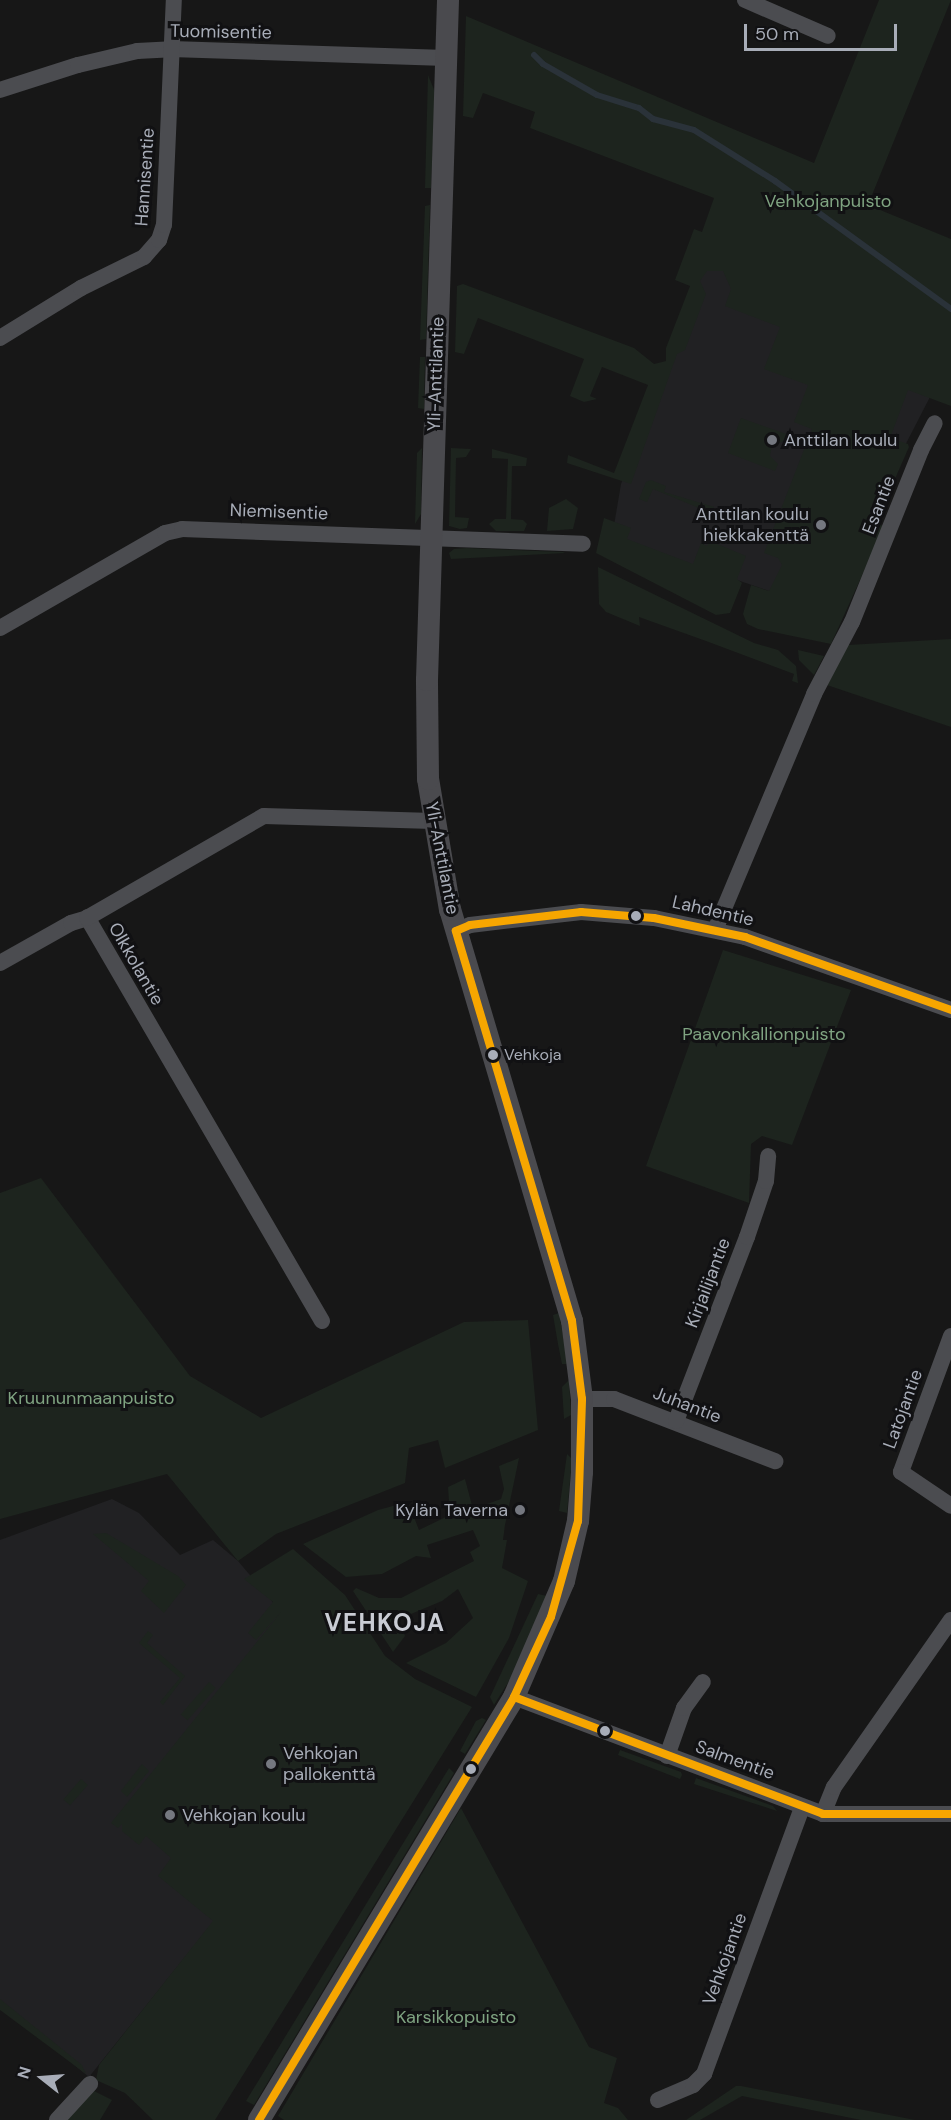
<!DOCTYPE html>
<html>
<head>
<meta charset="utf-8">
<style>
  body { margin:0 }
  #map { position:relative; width:951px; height:2120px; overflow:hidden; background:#171717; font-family:"DM Sans",sans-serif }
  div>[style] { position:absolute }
  .built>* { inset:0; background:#212123 }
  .green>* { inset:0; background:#1d241e; transform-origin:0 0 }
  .stream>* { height:6px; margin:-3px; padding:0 3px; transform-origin:3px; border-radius:3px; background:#2a3239 }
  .street>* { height:16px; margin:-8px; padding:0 8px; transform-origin:8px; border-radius:8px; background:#4b4c50 }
  .secondary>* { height:22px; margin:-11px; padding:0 11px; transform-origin:11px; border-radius:11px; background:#4a4a4e }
  .bus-1>* { height:8px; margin:-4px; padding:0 4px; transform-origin:4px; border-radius:4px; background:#f7a600 }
  .dots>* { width:16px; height:16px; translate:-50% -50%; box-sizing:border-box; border:3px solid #111113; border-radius:50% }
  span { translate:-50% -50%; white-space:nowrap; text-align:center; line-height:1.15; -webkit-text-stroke:6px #111113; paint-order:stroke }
  .bus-label { font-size:16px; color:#a8adb8 }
  .left { translate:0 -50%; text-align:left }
  .street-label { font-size:18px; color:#a8adb8 }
  .park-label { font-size:18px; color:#7fa381 }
  .poi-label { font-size:18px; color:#a8adb8 }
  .right { translate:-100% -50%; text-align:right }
  .district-label { font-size:24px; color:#c9ccd4; font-weight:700; letter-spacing:1.5px }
  .north { position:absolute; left:12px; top:2048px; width:60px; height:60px; -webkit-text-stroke:4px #111113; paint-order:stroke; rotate:287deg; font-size:16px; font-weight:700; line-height:24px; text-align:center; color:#a8adb8 }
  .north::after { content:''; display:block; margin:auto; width:21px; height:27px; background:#a8adb8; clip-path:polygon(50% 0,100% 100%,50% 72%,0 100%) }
  .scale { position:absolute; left:744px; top:24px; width:153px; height:27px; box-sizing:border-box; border:3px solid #a8adb8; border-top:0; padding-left:8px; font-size:18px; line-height:21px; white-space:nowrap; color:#a8adb8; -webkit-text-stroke:4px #111113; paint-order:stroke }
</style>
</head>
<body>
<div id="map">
  <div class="built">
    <div style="clip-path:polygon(709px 251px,930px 397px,878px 498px,769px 591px,612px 537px,621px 484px)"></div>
    <div style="clip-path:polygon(112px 1499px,139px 1513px,180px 1555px,213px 1540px,238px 1561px,281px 1612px,214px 1921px,89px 2077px,0 2005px,0 1540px)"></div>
  </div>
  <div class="green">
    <div style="clip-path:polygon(879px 0,951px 0,868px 205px,951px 239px,951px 406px,908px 390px,890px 438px,908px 444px,909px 447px,894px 481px,883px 481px,878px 498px,886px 504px,878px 523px,884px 527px,831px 644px,758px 629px,747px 624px,743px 614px,751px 585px,769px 591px,782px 565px,778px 558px,764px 553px,812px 429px,794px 422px,808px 385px,764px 369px,780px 327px,725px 306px,731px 289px,723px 271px,707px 271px,700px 281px,706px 294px,685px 350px,677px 354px,631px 484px,567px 463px,568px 455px,614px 473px,648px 385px,602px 367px,590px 396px,597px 399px,584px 402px,570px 396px,584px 359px,478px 318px,464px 354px,455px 352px,457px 286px,463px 284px,634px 348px,654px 364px,666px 361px,666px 348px,690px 286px,675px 280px,694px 229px,702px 232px,714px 198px,530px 128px,535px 112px,483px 93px,473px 118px,463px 116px,466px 16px,814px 163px)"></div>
    <div style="clip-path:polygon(428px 75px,435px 92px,431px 188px,425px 188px)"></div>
    <div style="clip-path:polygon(430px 205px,426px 339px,420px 340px,425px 206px)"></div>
    <div style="clip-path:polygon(420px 357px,425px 357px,424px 409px,418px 408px)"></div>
    <div style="clip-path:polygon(741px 418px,789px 435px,787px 441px,772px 444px,770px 456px,778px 464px,775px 471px,728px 453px)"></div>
    <div style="clip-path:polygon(422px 448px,421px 514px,415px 524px,417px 453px)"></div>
    <div style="clip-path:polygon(451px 448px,471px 449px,466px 457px,456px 458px,455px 517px,469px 518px,467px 528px,460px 529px,449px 526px)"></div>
    <div style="clip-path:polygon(492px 449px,527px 458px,526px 466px,512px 466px,511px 519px,523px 520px,527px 524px,524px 531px,496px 531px,489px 524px,495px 519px,506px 519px,508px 459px,492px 458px)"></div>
    <div style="clip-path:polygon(651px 480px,666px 486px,664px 492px,714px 507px,711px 513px,653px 489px,647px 502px,639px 499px,646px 482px)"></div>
    <div style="clip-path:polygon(566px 499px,578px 508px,573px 529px,547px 531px,549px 508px)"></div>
    <div style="clip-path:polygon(604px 518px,631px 528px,627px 539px,693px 564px,701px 543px,707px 546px,710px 541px,746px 556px,737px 579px,742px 583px,730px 613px,716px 615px,596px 553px)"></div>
    <div style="clip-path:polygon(466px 548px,563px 552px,565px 553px,451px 559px,449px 553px,454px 549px)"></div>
    <div style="clip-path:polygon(598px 567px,754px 643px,778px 650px,796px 666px,798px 683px,792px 681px,794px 674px,706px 641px,639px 617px,640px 626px,606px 612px,599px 604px)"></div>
    <div style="clip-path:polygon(951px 639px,951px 727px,827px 685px,848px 645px)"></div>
    <div style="clip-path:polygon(798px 650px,824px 656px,814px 675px,799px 660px)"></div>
    <div style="clip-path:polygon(723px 950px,851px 990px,792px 1145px,762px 1136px,751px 1144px,749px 1203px,646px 1166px)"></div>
    <div style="clip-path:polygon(41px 1178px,190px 1376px,261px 1418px,464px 1322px,528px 1320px,538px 1430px,445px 1468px,438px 1440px,409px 1448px,405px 1483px,276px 1534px,238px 1561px,167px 1474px,0 1519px,0 1193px)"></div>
    <div style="clip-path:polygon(559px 1313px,568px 1364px,562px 1364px,558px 1344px,553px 1315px)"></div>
    <div style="clip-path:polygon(569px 1380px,571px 1415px,564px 1419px,562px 1387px)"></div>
    <div style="clip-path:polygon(567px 1454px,572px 1459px,567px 1513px,559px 1511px)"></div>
    <div style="clip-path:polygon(519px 1458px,505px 1525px,503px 1540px,507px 1540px,502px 1568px,528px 1581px,509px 1638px,476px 1697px,406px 1663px,446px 1643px,473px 1618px,458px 1589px,442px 1601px,399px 1619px,405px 1636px,393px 1652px,353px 1591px,356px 1588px,379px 1598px,401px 1598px,474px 1561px,470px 1552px,480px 1546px,473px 1530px,427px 1545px,431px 1558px,416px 1556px,382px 1574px,346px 1577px,303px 1544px,378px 1510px,408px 1502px,419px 1530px,450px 1515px,448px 1487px,465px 1479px,473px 1509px,501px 1499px,504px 1489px,499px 1466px)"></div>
    <div style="clip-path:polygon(106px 1533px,178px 1576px,186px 1585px,164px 1613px,141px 1591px,149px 1581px,93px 1534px)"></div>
    <div style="clip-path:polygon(293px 1549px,345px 1595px,385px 1656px,415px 1679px,472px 1707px,215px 2120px,153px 2120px,125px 2093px,96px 2080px,99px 2065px,213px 1921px,158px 1876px,171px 1858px,146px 1836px,139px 1845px,122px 1831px,122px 1824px,118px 1828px,111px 1823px,281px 1612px,256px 1640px,248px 1633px,273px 1602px,244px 1579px)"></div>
    <div style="clip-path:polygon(538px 1594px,547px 1596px,511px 1678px,494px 1705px,490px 1697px)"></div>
    <div style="clip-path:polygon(148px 1631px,153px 1635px,147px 1643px,185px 1676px,163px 1705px,160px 1702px,180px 1678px,139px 1643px)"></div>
    <div style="left:209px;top:1682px;width:9px;height:43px;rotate:41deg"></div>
    <div style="clip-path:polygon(482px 1718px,486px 1720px,465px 1754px,460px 1751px,476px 1721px)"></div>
    <div style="clip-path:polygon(620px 1750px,681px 1772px,682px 1775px,680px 1779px,618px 1755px)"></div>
    <div style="clip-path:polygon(142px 1764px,149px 1771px,127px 1797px,121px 1791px)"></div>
    <div style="clip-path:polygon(449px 1768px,454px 1773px,254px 2105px,246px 2101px)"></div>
    <div style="clip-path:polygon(696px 1778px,773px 1806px,777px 1811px,694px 1784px)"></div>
    <div style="left:81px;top:1779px;width:9px;height:27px;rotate:41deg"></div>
    <div style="clip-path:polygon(461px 1808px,589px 2047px,617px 2058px,604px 2103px,618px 2108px,628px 2120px,284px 2120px,278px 2116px)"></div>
    <div style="clip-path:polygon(0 1999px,82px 2065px,86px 2074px,0 2010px)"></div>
    <div style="clip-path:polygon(736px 2086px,741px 2086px,915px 2120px,861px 2120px,742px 2096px,700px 2120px,686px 2120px)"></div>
    <div style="clip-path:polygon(92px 2090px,112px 2100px,100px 2120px,65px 2120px)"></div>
  </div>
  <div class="stream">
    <div style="left:534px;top:55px;width:13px;rotate:45deg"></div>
    <div style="left:543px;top:64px;width:62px;rotate:29.9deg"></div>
    <div style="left:597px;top:95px;width:44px;rotate:17.2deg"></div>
    <div style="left:639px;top:108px;width:18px;rotate:38deg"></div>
    <div style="left:653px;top:119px;width:42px;rotate:15deg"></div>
    <div style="left:694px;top:130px;width:96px;rotate:32.2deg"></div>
    <div style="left:775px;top:181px;width:218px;rotate:36deg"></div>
  </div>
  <div class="street">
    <div style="left:745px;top:0;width:90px;rotate:23.4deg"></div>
    <div style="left:0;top:90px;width:82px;rotate:-17.8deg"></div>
    <div style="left:78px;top:65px;width:61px;rotate:-13.3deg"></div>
    <div style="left:137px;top:51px;width:34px;rotate:-3deg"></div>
    <div style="left:171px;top:49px;width:275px;rotate:1.9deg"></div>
    <div style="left:0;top:338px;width:95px;rotate:-31.7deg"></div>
    <div style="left:81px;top:288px;width:70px;rotate:-26.2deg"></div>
    <div style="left:144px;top:257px;width:23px;rotate:-49deg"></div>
    <div style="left:159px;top:240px;width:16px;rotate:-72deg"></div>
    <div style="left:164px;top:225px;width:225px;rotate:-87.5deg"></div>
    <div style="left:0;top:628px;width:190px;rotate:-29.9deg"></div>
    <div style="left:165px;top:533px;width:17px;rotate:-13deg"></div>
    <div style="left:182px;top:529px;width:401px;rotate:2.1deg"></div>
    <div style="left:715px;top:930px;width:256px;rotate:-67.2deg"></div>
    <div style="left:814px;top:694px;width:81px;rotate:-62.2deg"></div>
    <div style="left:852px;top:622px;width:185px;rotate:-68.1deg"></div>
    <div style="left:921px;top:450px;width:30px;rotate:-63deg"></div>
    <div style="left:456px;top:931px;width:15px;rotate:-23deg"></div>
    <div style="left:470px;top:925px;width:112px;rotate:-6.7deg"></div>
    <div style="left:581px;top:912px;width:73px;rotate:4.7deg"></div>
    <div style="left:654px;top:918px;width:93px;rotate:11.8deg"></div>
    <div style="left:745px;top:937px;width:219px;rotate:19.5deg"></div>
    <div style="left:0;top:963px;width:81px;rotate:-29.4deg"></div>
    <div style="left:71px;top:923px;width:17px;rotate:-17deg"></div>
    <div style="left:322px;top:1321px;width:467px;rotate:-120.2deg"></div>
    <div style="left:87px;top:918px;width:204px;rotate:-30deg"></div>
    <div style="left:264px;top:816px;width:169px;rotate:1.7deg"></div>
    <div style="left:951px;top:1336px;width:145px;rotate:110.2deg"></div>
    <div style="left:901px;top:1472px;width:60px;rotate:34.2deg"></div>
    <div style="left:582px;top:1399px;width:32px"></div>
    <div style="left:614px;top:1399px;width:173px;rotate:21.1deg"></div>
    <div style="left:676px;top:1421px;width:197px;rotate:-68.9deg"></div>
    <div style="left:747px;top:1237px;width:59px;rotate:-71.3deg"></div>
    <div style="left:766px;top:1181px;width:25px;rotate:-85deg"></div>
    <div style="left:514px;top:1697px;width:330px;rotate:20.7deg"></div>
    <div style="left:823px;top:1814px;width:128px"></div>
    <div style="left:667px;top:1756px;width:51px;rotate:-70.5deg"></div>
    <div style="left:684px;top:1708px;width:32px;rotate:-54deg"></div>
    <div style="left:823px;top:1814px;width:29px;rotate:-68deg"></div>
    <div style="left:834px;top:1787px;width:204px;rotate:-55deg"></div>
    <div style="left:658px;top:2100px;width:38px;rotate:-23deg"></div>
    <div style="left:693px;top:2085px;width:16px;rotate:-45deg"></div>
    <div style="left:704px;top:2074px;width:284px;rotate:-69.8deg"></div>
    <div style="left:57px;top:2120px;width:49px;rotate:-47.5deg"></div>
  </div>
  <div class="secondary">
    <div style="left:259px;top:2120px;width:494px;rotate:-58.9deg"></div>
    <div style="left:514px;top:1697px;width:126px;rotate:-66.7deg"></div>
    <div style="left:564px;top:1581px;width:62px;rotate:-76.9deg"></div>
    <div style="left:578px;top:1521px;width:49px;rotate:-85.3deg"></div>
    <div style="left:582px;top:1472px;width:73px;rotate:-90deg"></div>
    <div style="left:582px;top:1399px;width:79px;rotate:-97.3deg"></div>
    <div style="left:572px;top:1321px;width:429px;rotate:-106.5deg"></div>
    <div style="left:450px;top:910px;width:133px;rotate:-99.5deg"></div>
    <div style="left:428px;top:779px;width:99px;rotate:-90.6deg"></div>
    <div style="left:427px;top:680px;width:680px;rotate:-88.23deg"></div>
  </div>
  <div class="bus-1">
    <div style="left:456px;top:931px;width:15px;rotate:-23deg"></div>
    <div style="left:470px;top:925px;width:112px;rotate:-6.7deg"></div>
    <div style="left:581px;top:912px;width:73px;rotate:4.7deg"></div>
    <div style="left:654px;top:918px;width:93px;rotate:11.8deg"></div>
    <div style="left:745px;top:937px;width:219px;rotate:19.5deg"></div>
    <div style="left:514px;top:1697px;width:330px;rotate:20.7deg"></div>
    <div style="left:823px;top:1814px;width:128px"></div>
    <div style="left:259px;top:2120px;width:494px;rotate:-58.9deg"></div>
    <div style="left:514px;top:1697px;width:88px;rotate:-65.2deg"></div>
    <div style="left:551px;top:1617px;width:100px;rotate:-74.3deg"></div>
    <div style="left:578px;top:1521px;width:122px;rotate:-88.1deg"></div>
    <div style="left:582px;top:1399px;width:79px;rotate:-97.3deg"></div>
    <div style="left:572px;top:1321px;width:407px;rotate:-106.6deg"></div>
  </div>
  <div class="dots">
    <div style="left:772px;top:440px;background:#757880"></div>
    <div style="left:821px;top:525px;background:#757880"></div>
    <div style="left:636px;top:916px;background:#a8adb8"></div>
    <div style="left:493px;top:1055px;background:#a8adb8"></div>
    <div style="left:520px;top:1510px;background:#757880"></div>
    <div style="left:605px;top:1731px;background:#a8adb8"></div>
    <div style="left:271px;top:1764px;background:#757880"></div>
    <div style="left:471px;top:1769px;background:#a8adb8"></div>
    <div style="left:170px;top:1815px;background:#757880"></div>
  </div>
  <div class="bus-label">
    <span class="left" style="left:504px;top:1055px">Vehkoja</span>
  </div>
  <div class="street-label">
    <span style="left:221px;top:32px;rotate:1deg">Tuomisentie</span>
    <span style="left:145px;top:177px;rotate:-86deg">Hannisentie</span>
    <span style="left:436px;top:374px;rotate:-88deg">Yli-Anttilantie</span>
    <span style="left:879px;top:505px;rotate:-69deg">Esantie</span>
    <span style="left:279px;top:512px;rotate:2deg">Niemisentie</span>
    <span style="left:442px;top:858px;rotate:79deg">Yli-Anttilantie</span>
    <span style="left:713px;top:911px;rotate:13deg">Lahdentie</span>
    <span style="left:136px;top:964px;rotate:60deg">Olkkolantie</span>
    <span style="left:708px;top:1283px;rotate:-69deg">Kirjailijantie</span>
    <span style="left:687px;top:1405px;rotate:21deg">Juhantie</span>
    <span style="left:903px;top:1409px;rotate:-70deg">Latojantie</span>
    <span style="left:735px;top:1760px;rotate:20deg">Salmentie</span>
    <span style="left:725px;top:1959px;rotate:-70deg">Vehkojantie</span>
  </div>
  <div class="park-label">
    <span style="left:828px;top:201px">Vehkojanpuisto</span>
    <span style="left:764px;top:1034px">Paavonkallionpuisto</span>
    <span style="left:91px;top:1398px">Kruununmaanpuisto</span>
    <span style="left:456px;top:2017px">Karsikkopuisto</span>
  </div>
  <div class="poi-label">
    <span class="left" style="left:784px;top:440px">Anttilan koulu</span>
    <span class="right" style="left:809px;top:525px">Anttilan koulu<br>hiekkakenttä</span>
    <span class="right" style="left:508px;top:1510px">Kylän Taverna</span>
    <span class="left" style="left:283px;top:1764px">Vehkojan<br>pallokenttä</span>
    <span class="left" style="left:182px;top:1815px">Vehkojan koulu</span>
  </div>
  <div class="district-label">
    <span style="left:385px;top:1623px">VEHKOJA</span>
  </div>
  <div class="north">N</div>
  <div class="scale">50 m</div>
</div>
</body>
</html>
